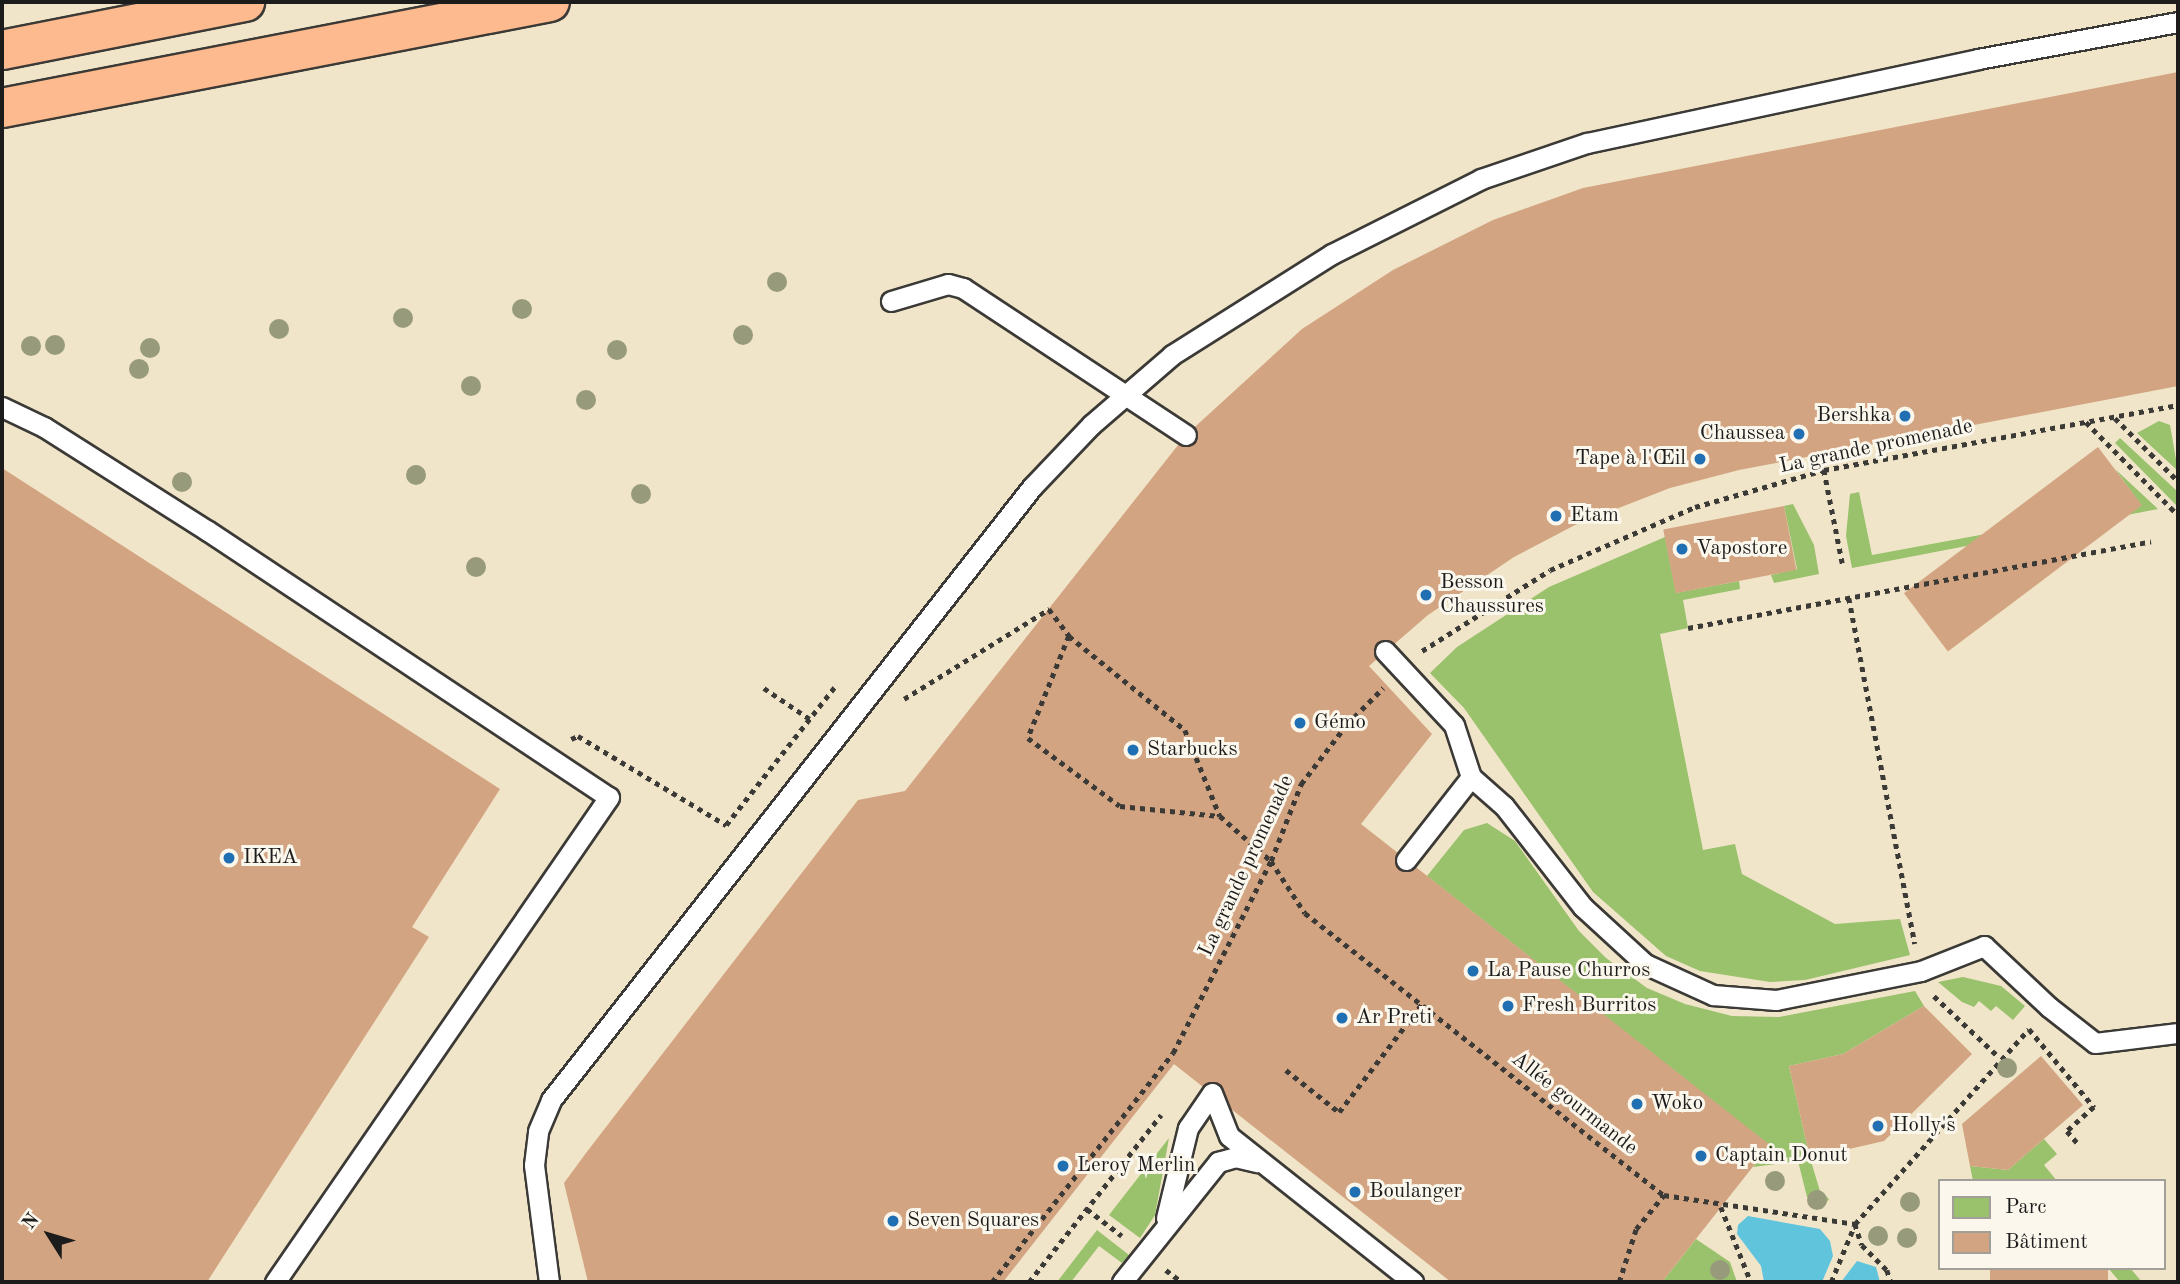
<!DOCTYPE html>
<html>
<head>
<meta charset="utf-8">
<style>
  body { margin:0 }
  #map { position:relative; width:2180px; height:1284px; overflow:hidden; background:#f0e5c9; font-family:"Old Standard TT",serif }
  div>[style] { position:absolute }
  .green>* { inset:0; background:#9ac16c }
  .water>* { inset:0; background:#60c4dd }
  .building>* { inset:0; background:#d3a481; transform-origin:0 0 }
  .path>* { height:4.5px; margin-top:-2.25px; transform-origin:0; background:repeating-linear-gradient(90deg,#3c3a36 0 5px,transparent 0 10px) }
  .roads { filter:drop-shadow(2px 0 #3c3a36) drop-shadow(-2px 0 #3c3a36) drop-shadow(0 2px #3c3a36) drop-shadow(0 -2px #3c3a36) }
  .lane>* { height:19px; margin:-9.5px; padding:0 9.5px; transform-origin:9.5px; border-radius:9.5px; background:#fff }
  .highway>* { height:38px; margin:-19px; padding:0 19px; transform-origin:19px; border-radius:19px; background:#fcba8e }
  .trees>* { width:20px; height:20px; margin:-10px; border-radius:50%; background:#979b7b }
  .dots>* { width:19px; height:19px; translate:-50% -50%; box-sizing:border-box; border:4px solid #fbf7ec; border-radius:50% }
  span { translate:-50% -50%; white-space:nowrap; text-align:center; line-height:1.15; -webkit-text-stroke:6px #fbf7ec; paint-order:stroke }
  .poi-label { font-size:21px; color:#1c1c1c }
  .right { translate:-100% -50%; text-align:right }
  .left { translate:0 -50%; text-align:left }
  .street-label { font-size:21px; color:#1c1c1c }
  .frame { position:absolute; inset:0; border:4px solid #1c1c1c; pointer-events:none }
  .legend { position:absolute; left:1938px; top:1179px; width:228px; height:91px; box-sizing:border-box; background:#fbf7ec; border:2px solid #a29f99; margin:0; padding:9px 12px; list-style:none; font-size:21px; color:#1c1c1c }
  .legend li { display:flex; align-items:center; gap:14px; height:35px }
  .legend b { width:35px; border:2px solid #a29f99 }
  .north { position:absolute; left:14px; top:1200px; width:70px; height:70px; -webkit-text-stroke:5px #fbf7ec; paint-order:stroke; rotate:307deg; font-size:19px; font-weight:700; line-height:28px; text-align:center; color:#1c1c1c }
  .north::after { content:''; display:block; margin:auto; width:24px; height:32px; background:#1c1c1c; clip-path:polygon(50% 0,100% 100%,50% 72%,0 100%) }
</style>
</head>
<body>
<div id="map">
  <div class="green">
    <div style="clip-path:polygon(2159px 421px,2170px 425px,2178px 471px,2137px 433px)"></div>
    <div style="clip-path:polygon(2120px 438px,2178px 492px,2178px 507px,2115px 443px)"></div>
    <div style="clip-path:polygon(2115px 469px,2158px 509px,1852px 568px,1846px 536px,1850px 494px,1859px 492px,1872px 555px,2141px 505px)"></div>
    <div style="clip-path:polygon(1793px 504px,1814px 545px,1819px 574px,1774px 583px,1771px 575px,1797px 569px,1784px 506px)"></div>
    <div style="clip-path:polygon(1665px 537px,1676px 593px,1739px 581px,1740px 589px,1683px 600px,1688px 628px,1660px 634px,1703px 850px,1735px 844px,1742px 874px,1835px 924px,1900px 919px,1910px 955px,1805px 980px,1770px 982px,1700px 971px,1666px 956px,1593px 892px,1464px 708px,1430px 673px,1457px 647px,1549px 587px)"></div>
    <div style="clip-path:polygon(1487px 823px,1515px 841px,1579px 931px,1606px 958px,1647px 988px,1685px 1004px,1732px 1016px,1779px 1017px,1915px 991px,1924px 1006px,1843px 1054px,1789px 1066px,1810px 1158px,1820px 1191px,1829px 1199px,1822px 1209px,1807px 1197px,1798px 1161px,1753px 1167px,1769px 1145px,1427px 876px,1464px 830px)"></div>
    <div style="clip-path:polygon(1963px 977px,2001px 986px,2025px 1006px,2013px 1020px,1996px 1006px,1991px 1011px,1979px 1001px,1974px 1007px,1962px 1002px,1938px 982px)"></div>
    <div style="clip-path:polygon(1169px 1138px,1155px 1215px,1140px 1238px,1109px 1215px)"></div>
    <div style="clip-path:polygon(2044px 1139px,2057px 1154px,2044px 1165px,2057px 1181px,1973px 1181px,1970px 1166px,2008px 1170px)"></div>
    <div style="clip-path:polygon(1097px 1230px,1129px 1255px,1122px 1263px,1099px 1246px,1071px 1282px,1057px 1282px)"></div>
    <div style="clip-path:polygon(1696px 1239px,1730px 1262px,1737px 1282px,1662px 1282px)"></div>
    <div style="clip-path:polygon(2108px 1268px,2130px 1268px,2142px 1282px,2120px 1282px)"></div>
  </div>
  <div class="water">
    <div style="clip-path:polygon(1748px 1216px,1820px 1229px,1830px 1241px,1833px 1256px,1822px 1282px,1764px 1282px,1761px 1266px,1737px 1234px,1738px 1225px)"></div>
    <div style="clip-path:polygon(1857px 1261px,1876px 1267px,1880px 1282px,1841px 1282px)"></div>
  </div>
  <div class="building">
    <div style="clip-path:polygon(2178px 72px,2178px 386px,1739px 470px,1670px 488px,1575px 525px,1514px 557px,1428px 615px,1369px 666px,1432px 734px,1361px 824px,1770px 1145px,1662px 1282px,1451px 1282px,1174px 1064px,1003px 1282px,588px 1282px,564px 1183px,586px 1153px,858px 800px,905px 791px,1186px 435px,1302px 329px,1393px 270px,1493px 220px,1583px 188px)"></div>
    <div style="left:2098px;top:447px;width:73px;height:243px;rotate:53deg"></div>
    <div style="clip-path:polygon(2px 468px,500px 789px,412px 927px,429px 937px,207px 1282px,2px 1282px)"></div>
    <div style="left:1784px;top:506px;width:65px;height:123px;rotate:79deg"></div>
    <div style="clip-path:polygon(1924px 1006px,1972px 1054px,1884px 1141px,1810px 1158px,1789px 1066px,1843px 1054px)"></div>
    <div style="clip-path:polygon(2041px 1056px,2083px 1105px,2008px 1170px,1970px 1166px,1962px 1124px)"></div>
    <div style="left:1990px;top:1268px;width:118px;height:14px"></div>
  </div>
  <div class="path">
    <div style="left:2115px;top:418px;width:89px;rotate:45deg"></div>
    <div style="left:2086px;top:422px;width:131px;rotate:45.3deg"></div>
    <div style="left:1824px;top:470px;width:98px;rotate:78.8deg"></div>
    <div style="left:1849px;top:598px;width:352px;rotate:79.2deg"></div>
    <div style="left:1688px;top:628px;width:471px;rotate:-10.6deg"></div>
    <div style="left:1069px;top:636px;width:110px;rotate:111.9deg"></div>
    <div style="left:1028px;top:738px;width:114px;rotate:36.5deg"></div>
    <div style="left:1120px;top:806px;width:100px;rotate:5.7deg"></div>
    <div style="left:1422px;top:651px;width:151px;rotate:-32.3deg"></div>
    <div style="left:1550px;top:570px;width:158px;rotate:-23.5deg"></div>
    <div style="left:1695px;top:507px;width:134px;rotate:-16deg"></div>
    <div style="left:1824px;top:470px;width:360px;rotate:-10.4deg"></div>
    <div style="left:764px;top:688px;width:55px;rotate:34deg"></div>
    <div style="left:904px;top:699px;width:171px;rotate:-31.8deg"></div>
    <div style="left:1049px;top:609px;width:34px;rotate:53deg"></div>
    <div style="left:1069px;top:636px;width:149px;rotate:39deg"></div>
    <div style="left:1185px;top:730px;width:93px;rotate:67.9deg"></div>
    <div style="left:1220px;top:816px;width:68px;rotate:41.4deg"></div>
    <div style="left:1271px;top:861px;width:62px;rotate:56.8deg"></div>
    <div style="left:1305px;top:913px;width:457px;rotate:38.2deg"></div>
    <div style="left:1664px;top:1195px;width:193px;rotate:8.6deg"></div>
    <div style="left:1855px;top:1224px;width:22px;rotate:72deg"></div>
    <div style="left:1862px;top:1245px;width:35px;rotate:45deg"></div>
    <div style="left:1887px;top:1270px;width:13px;rotate:72deg"></div>
    <div style="left:571px;top:739px;width:8px;rotate:-23deg"></div>
    <div style="left:578px;top:736px;width:173px;rotate:31deg"></div>
    <div style="left:726px;top:825px;width:179px;rotate:-51.8deg"></div>
    <div style="left:1934px;top:996px;width:89px;rotate:43.2deg"></div>
    <div style="left:1286px;top:1070px;width:68px;rotate:38.4deg"></div>
    <div style="left:1339px;top:1112px;width:136px;rotate:-52.5deg"></div>
    <div style="left:1721px;top:1207px;width:81px;rotate:68.2deg"></div>
    <div style="left:1087px;top:1209px;width:44px;rotate:37.6deg"></div>
    <div style="left:1166px;top:1270px;width:20px;rotate:37deg"></div>
    <div style="left:992px;top:1282px;width:292px;rotate:-51.7deg"></div>
    <div style="left:1173px;top:1053px;width:216px;rotate:-63deg"></div>
    <div style="left:1271px;top:861px;width:83px;rotate:-68.7deg"></div>
    <div style="left:1301px;top:784px;width:76px;rotate:-52.5deg"></div>
    <div style="left:1347px;top:724px;width:51px;rotate:-45deg"></div>
    <div style="left:1029px;top:1282px;width:213px;rotate:-51.7deg"></div>
    <div style="left:1619px;top:1282px;width:56px;rotate:-72.2deg"></div>
    <div style="left:1636px;top:1229px;width:44px;rotate:-50.5deg"></div>
    <div style="left:1831px;top:1282px;width:63px;rotate:-67.5deg"></div>
    <div style="left:1855px;top:1224px;width:261px;rotate:-48.3deg"></div>
    <div style="left:2029px;top:1029px;width:102px;rotate:50.2deg"></div>
    <div style="left:2094px;top:1107px;width:36px;rotate:138deg"></div>
    <div style="left:2067px;top:1131px;width:18px;rotate:49deg"></div>
  </div>
  <div class="roads">
    <div class="lane">
      <div style="left:891px;top:301px;width:59px;rotate:-16.6deg"></div>
      <div style="left:948px;top:284px;width:16px;rotate:15deg"></div>
      <div style="left:963px;top:288px;width:267px;rotate:33.4deg"></div>
      <div style="left:2px;top:407px;width:47px;rotate:25.5deg"></div>
      <div style="left:44px;top:427px;width:194px;rotate:32.4deg"></div>
      <div style="left:208px;top:531px;width:481px;rotate:33.6deg"></div>
      <div style="left:609px;top:797px;width:589px;rotate:124.55deg"></div>
      <div style="left:1385px;top:651px;width:101px;rotate:47deg"></div>
      <div style="left:1454px;top:725px;width:55px;rotate:71.9deg"></div>
      <div style="left:1471px;top:777px;width:44px;rotate:41.3deg"></div>
      <div style="left:1504px;top:806px;width:128px;rotate:52deg"></div>
      <div style="left:1583px;top:907px;width:84px;rotate:42.6deg"></div>
      <div style="left:1645px;top:964px;width:75px;rotate:24.5deg"></div>
      <div style="left:1713px;top:995px;width:63px;rotate:4.5deg"></div>
      <div style="left:1776px;top:1000px;width:148px;rotate:-11.3deg"></div>
      <div style="left:1921px;top:971px;width:68px;rotate:-21.6deg"></div>
      <div style="left:1984px;top:946px;width:89px;rotate:43.2deg"></div>
      <div style="left:2049px;top:1007px;width:58px;rotate:38deg"></div>
      <div style="left:2095px;top:1043px;width:84px;rotate:-6.9deg"></div>
      <div style="left:1406px;top:860px;width:105px;rotate:-51.9deg"></div>
      <div style="left:1212px;top:1093px;width:46px;rotate:68.4deg"></div>
      <div style="left:1229px;top:1136px;width:235px;rotate:38.4deg"></div>
      <div style="left:1166px;top:1218px;width:93px;rotate:-76.3deg"></div>
      <div style="left:1188px;top:1128px;width:42px;rotate:-55.6deg"></div>
      <div style="left:549px;top:1282px;width:118px;rotate:-97.3deg"></div>
      <div style="left:534px;top:1165px;width:34px;rotate:-83deg"></div>
      <div style="left:538px;top:1131px;width:34px;rotate:-67deg"></div>
      <div style="left:551px;top:1100px;width:779px;rotate:-51.88deg"></div>
      <div style="left:1032px;top:487px;width:86px;rotate:-46.4deg"></div>
      <div style="left:1091px;top:425px;width:107px;rotate:-40.8deg"></div>
      <div style="left:1172px;top:355px;width:189px;rotate:-32.3deg"></div>
      <div style="left:1332px;top:254px;width:167px;rotate:-26.7deg"></div>
      <div style="left:1481px;top:179px;width:112px;rotate:-18.8deg"></div>
      <div style="left:1587px;top:143px;width:400px;rotate:-12.1deg"></div>
      <div style="left:1978px;top:59px;width:203px;rotate:-10.5deg"></div>
      <div style="left:1122px;top:1282px;width:154px;rotate:-51.3deg"></div>
      <div style="left:1218px;top:1162px;width:18px;rotate:-16deg"></div>
      <div style="left:1235px;top:1157px;width:23px;rotate:13deg"></div>
    </div>
    <div class="highway">
      <div style="left:2px;top:50px;width:248px;rotate:-11.2deg"></div>
      <div style="left:2px;top:108px;width:558px;rotate:-10.95deg"></div>
    </div>
  </div>
  <div class="trees">
    <div style="left:777px;top:282px"></div>
    <div style="left:522px;top:309px"></div>
    <div style="left:403px;top:318px"></div>
    <div style="left:279px;top:329px"></div>
    <div style="left:743px;top:335px"></div>
    <div style="left:55px;top:345px"></div>
    <div style="left:31px;top:346px"></div>
    <div style="left:150px;top:348px"></div>
    <div style="left:617px;top:350px"></div>
    <div style="left:139px;top:369px"></div>
    <div style="left:471px;top:386px"></div>
    <div style="left:586px;top:400px"></div>
    <div style="left:416px;top:475px"></div>
    <div style="left:182px;top:482px"></div>
    <div style="left:641px;top:494px"></div>
    <div style="left:476px;top:567px"></div>
    <div style="left:2007px;top:1068px"></div>
    <div style="left:1775px;top:1181px"></div>
    <div style="left:1817px;top:1200px"></div>
    <div style="left:1910px;top:1202px"></div>
    <div style="left:1878px;top:1236px"></div>
    <div style="left:1907px;top:1238px"></div>
    <div style="left:1720px;top:1270px"></div>
  </div>
  <div class="dots">
    <div style="left:1905px;top:416px;background:#1f6fb2"></div>
    <div style="left:1799px;top:434px;background:#1f6fb2"></div>
    <div style="left:1700px;top:459px;background:#1f6fb2"></div>
    <div style="left:1556px;top:516px;background:#1f6fb2"></div>
    <div style="left:1682px;top:549px;background:#1f6fb2"></div>
    <div style="left:1426px;top:595px;background:#1f6fb2"></div>
    <div style="left:1300px;top:723px;background:#1f6fb2"></div>
    <div style="left:1133px;top:750px;background:#1f6fb2"></div>
    <div style="left:229px;top:858px;background:#1f6fb2"></div>
    <div style="left:1473px;top:971px;background:#1f6fb2"></div>
    <div style="left:1508px;top:1006px;background:#1f6fb2"></div>
    <div style="left:1342px;top:1018px;background:#1f6fb2"></div>
    <div style="left:1637px;top:1104px;background:#1f6fb2"></div>
    <div style="left:1878px;top:1126px;background:#1f6fb2"></div>
    <div style="left:1701px;top:1156px;background:#1f6fb2"></div>
    <div style="left:1063px;top:1166px;background:#1f6fb2"></div>
    <div style="left:1355px;top:1192px;background:#1f6fb2"></div>
    <div style="left:893px;top:1221px;background:#1f6fb2"></div>
  </div>
  <div class="poi-label">
    <span class="right" style="left:1891px;top:416px">Bershka</span>
    <span class="right" style="left:1785px;top:434px">Chaussea</span>
    <span class="right" style="left:1686px;top:459px">Tape à l'Œil</span>
    <span class="left" style="left:1570px;top:516px">Etam</span>
    <span class="left" style="left:1696px;top:549px">Vapostore</span>
    <span class="left" style="left:1440px;top:595px">Besson<br>Chaussures</span>
    <span class="left" style="left:1314px;top:723px">Gémo</span>
    <span class="left" style="left:1147px;top:750px">Starbucks</span>
    <span class="left" style="left:243px;top:858px">IKEA</span>
    <span class="left" style="left:1487px;top:971px">La Pause Churros</span>
    <span class="left" style="left:1522px;top:1006px">Fresh Burritos</span>
    <span class="left" style="left:1356px;top:1018px">Ar Preti</span>
    <span class="left" style="left:1651px;top:1104px">Woko</span>
    <span class="left" style="left:1892px;top:1126px">Holly's</span>
    <span class="left" style="left:1715px;top:1156px">Captain Donut</span>
    <span class="left" style="left:1077px;top:1166px">Leroy Merlin</span>
    <span class="left" style="left:1369px;top:1192px">Boulanger</span>
    <span class="left" style="left:907px;top:1221px">Seven Squares</span>
  </div>
  <div class="street-label">
    <span style="left:1876px;top:447px;rotate:-12deg">La grande promenade</span>
    <span style="left:1247px;top:866px;rotate:-65deg">La grande promenade</span>
    <span style="left:1574px;top:1104px;rotate:38deg">Allée gourmande</span>
  </div>
  <div class="frame"></div>
  <ul class="legend">
  <li><b style="height:19px;background:#9ac16c"></b>Parc</li>
  <li><b style="height:19px;background:#d3a481"></b>Bâtiment</li>
  </ul>
  <div class="north">N</div>
</div>
</body>
</html>
